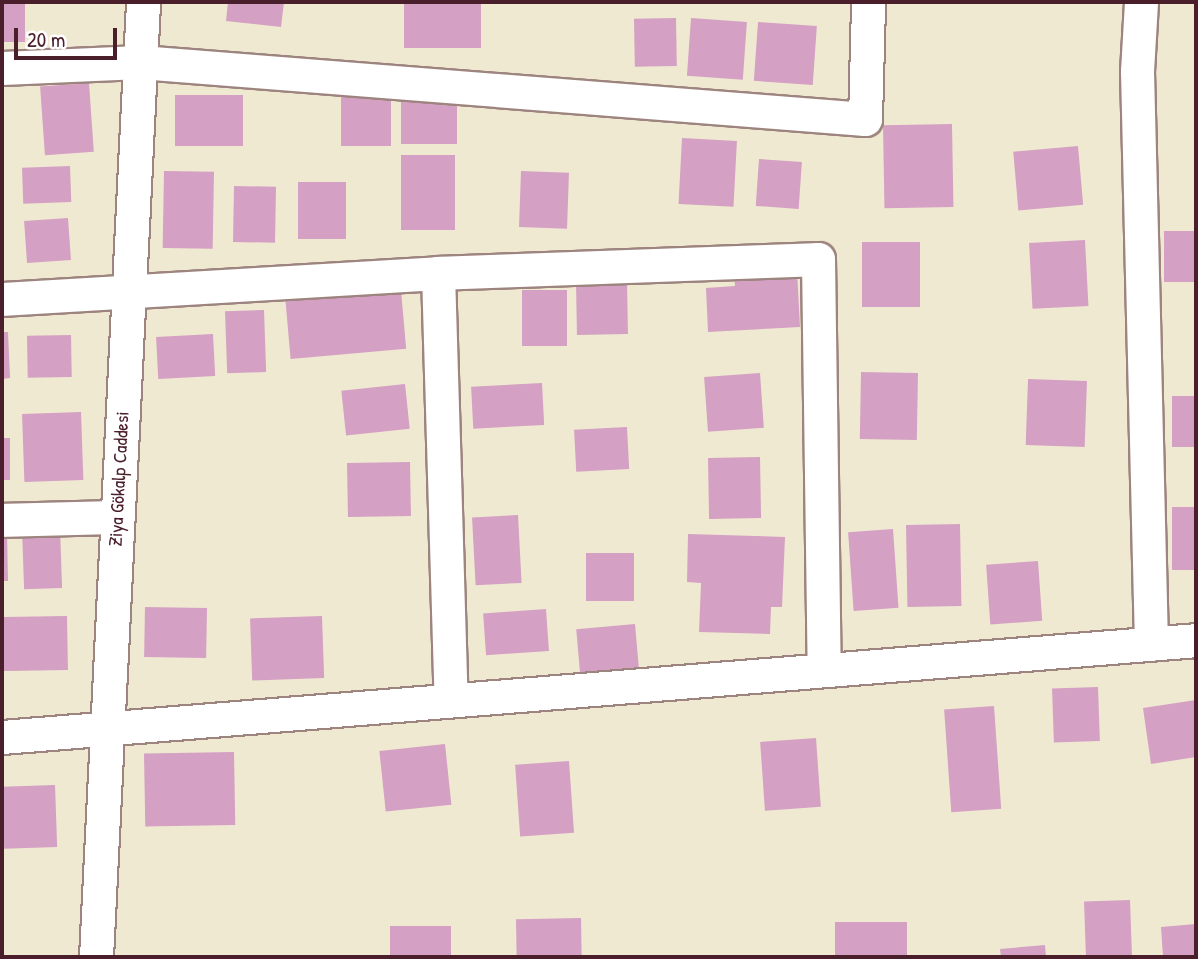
<!DOCTYPE html>
<html>
<head>
<meta charset="utf-8">
<style>
  body { margin:0 }
  #map { position:relative; width:1198px; height:959px; overflow:hidden; background:#f0e9d1; font-family:"Patrick Hand",sans-serif }
  div>[style] { position:absolute }
  .building>* { inset:0; background:#d4a0c3; transform-origin:0 0 }
  .roads { filter:drop-shadow(2px 0 #9d847e) drop-shadow(-2px 0 #9d847e) drop-shadow(0 2px #9d847e) drop-shadow(0 -2px #9d847e) }
  .street>* { height:33px; margin:-16.5px; padding:0 16.5px; transform-origin:16.5px; border-radius:16.5px; background:#fff }
  span { translate:-50% -50%; white-space:nowrap; text-align:center; line-height:1.15; -webkit-text-stroke:6px #fff; paint-order:stroke }
  .street-label { font-size:19px; color:#4a1f2b }
  .frame { position:absolute; inset:0; border:4px solid #4a1f2b; pointer-events:none }
  .scale { position:absolute; left:14px; top:28px; width:103px; height:32px; box-sizing:border-box; border:4px solid #4a1f2b; border-top:0; padding-left:9px; font-size:21px; line-height:24px; white-space:nowrap; color:#4a1f2b; -webkit-text-stroke:5px #fff; paint-order:stroke }
</style>
</head>
<body>
<div id="map">
  <div class="building">
    <div style="left:2px;top:2px;width:23px;height:40px"></div>
    <div style="clip-path:polygon(228px 2px,284px 2px,281px 27px,226px 21px)"></div>
    <div style="left:404px;top:2px;width:77px;height:46px"></div>
    <div style="left:676px;top:18px;width:48px;height:42px;rotate:89deg"></div>
    <div style="left:691px;top:18px;width:56px;height:58px;rotate:4deg"></div>
    <div style="left:758px;top:22px;width:59px;height:59px;rotate:4deg"></div>
    <div style="left:89px;top:83px;width:69px;height:49px;rotate:86deg"></div>
    <div style="left:341px;top:94px;width:50px;height:52px"></div>
    <div style="left:175px;top:95px;width:68px;height:51px"></div>
    <div style="left:401px;top:96px;width:56px;height:48px"></div>
    <div style="left:952px;top:124px;width:83px;height:69px;rotate:89deg"></div>
    <div style="left:682px;top:138px;width:55px;height:66px;rotate:3deg"></div>
    <div style="left:1078px;top:146px;width:59px;height:65px;rotate:85deg"></div>
    <div style="left:401px;top:155px;width:54px;height:75px"></div>
    <div style="left:759px;top:159px;width:43px;height:47px;rotate:4deg"></div>
    <div style="left:70px;top:166px;width:36px;height:48px;rotate:88deg"></div>
    <div style="left:164px;top:171px;width:50px;height:77px;rotate:1deg"></div>
    <div style="left:521px;top:171px;width:48px;height:56px;rotate:2deg"></div>
    <div style="left:346px;top:182px;width:57px;height:48px;rotate:90deg"></div>
    <div style="left:234px;top:186px;width:42px;height:56px;rotate:1deg"></div>
    <div style="left:68px;top:218px;width:42px;height:44px;rotate:86deg"></div>
    <div style="left:1196px;top:231px;width:51px;height:32px;rotate:90deg"></div>
    <div style="left:1085px;top:240px;width:66px;height:56px;rotate:87deg"></div>
    <div style="left:920px;top:242px;width:65px;height:58px;rotate:90deg"></div>
    <div style="clip-path:polygon(797px 270px,800px 327px,708px 332px,706px 288px,735px 286px,734px 274px)"></div>
    <div style="left:627px;top:280px;width:54px;height:51px;rotate:89deg"></div>
    <div style="left:401px;top:290px;width:59px;height:116px;rotate:85deg"></div>
    <div style="left:522px;top:290px;width:45px;height:56px"></div>
    <div style="left:264px;top:310px;width:62px;height:39px;rotate:88deg"></div>
    <div style="clip-path:polygon(2px 332px,8px 332px,10px 378px,2px 379px)"></div>
    <div style="left:213px;top:334px;width:42px;height:57px;rotate:87deg"></div>
    <div style="left:71px;top:335px;width:42px;height:44px;rotate:89deg"></div>
    <div style="left:861px;top:372px;width:57px;height:67px;rotate:1deg"></div>
    <div style="left:760px;top:373px;width:55px;height:56px;rotate:86deg"></div>
    <div style="left:1028px;top:379px;width:59px;height:66px;rotate:2deg"></div>
    <div style="left:542px;top:383px;width:42px;height:71px;rotate:87deg"></div>
    <div style="left:405px;top:384px;width:45px;height:64px;rotate:84deg"></div>
    <div style="left:1172px;top:396px;width:24px;height:51px"></div>
    <div style="left:81px;top:412px;width:68px;height:59px;rotate:88deg"></div>
    <div style="left:627px;top:427px;width:42px;height:53px;rotate:87deg"></div>
    <div style="left:2px;top:438px;width:8px;height:42px"></div>
    <div style="left:760px;top:457px;width:61px;height:52px;rotate:89deg"></div>
    <div style="left:410px;top:462px;width:54px;height:63px;rotate:89deg"></div>
    <div style="left:1172px;top:507px;width:24px;height:63px"></div>
    <div style="left:518px;top:515px;width:68px;height:46px;rotate:87deg"></div>
    <div style="left:960px;top:524px;width:82px;height:54px;rotate:89deg"></div>
    <div style="left:60px;top:528px;width:60px;height:38px;rotate:88deg"></div>
    <div style="left:893px;top:529px;width:79px;height:45px;rotate:86deg"></div>
    <div style="clip-path:polygon(2px 532px,7px 532px,8px 581px,2px 581px)"></div>
    <div style="clip-path:polygon(688px 534px,785px 537px,782px 607px,771px 607px,770px 634px,699px 632px,701px 583px,687px 582px)"></div>
    <div style="left:586px;top:553px;width:48px;height:48px"></div>
    <div style="left:1038px;top:561px;width:60px;height:52px;rotate:86deg"></div>
    <div style="left:145px;top:607px;width:62px;height:50px;rotate:1deg"></div>
    <div style="left:546px;top:609px;width:42px;height:63px;rotate:86deg"></div>
    <div style="left:67px;top:616px;width:54px;height:64px;rotate:89deg"></div>
    <div style="left:322px;top:616px;width:62px;height:72px;rotate:88deg"></div>
    <div style="left:635px;top:624px;width:45px;height:59px;rotate:85deg"></div>
    <div style="left:1098px;top:687px;width:54px;height:46px;rotate:88deg"></div>
    <div style="clip-path:polygon(1196px 700px,1196px 757px,1151px 764px,1143px 708px)"></div>
    <div style="left:994px;top:706px;width:103px;height:50px;rotate:86deg"></div>
    <div style="left:816px;top:738px;width:69px;height:56px;rotate:86deg"></div>
    <div style="left:445px;top:744px;width:61px;height:66px;rotate:84deg"></div>
    <div style="left:234px;top:752px;width:73px;height:90px;rotate:89deg"></div>
    <div style="left:569px;top:761px;width:72px;height:54px;rotate:86deg"></div>
    <div style="left:55px;top:785px;width:62px;height:53px;rotate:88deg"></div>
    <div style="left:1130px;top:900px;width:57px;height:46px;rotate:88deg"></div>
    <div style="left:581px;top:918px;width:39px;height:65px;rotate:89deg"></div>
    <div style="left:835px;top:922px;width:72px;height:35px"></div>
    <div style="clip-path:polygon(1196px 924px,1196px 957px,1163px 957px,1161px 927px)"></div>
    <div style="left:451px;top:926px;width:31px;height:61px;rotate:90deg"></div>
    <div style="clip-path:polygon(1045px 945px,1046px 957px,1001px 957px,1000px 949px)"></div>
  </div>
  <div class="roads">
    <div class="street">
      <div style="left:1141px;top:2px;width:69px;rotate:93.3deg"></div>
      <div style="left:1137px;top:71px;width:573px;rotate:88.6deg"></div>
      <div style="left:2px;top:68px;width:138px;rotate:-2.5deg"></div>
      <div style="left:140px;top:62px;width:727px;rotate:4.5deg"></div>
      <div style="left:865px;top:119px;width:117px;rotate:-88.5deg"></div>
      <div style="left:438px;top:273px;width:427px;rotate:88.3deg"></div>
      <div style="left:2px;top:299px;width:437px;rotate:-3.4deg"></div>
      <div style="left:438px;top:273px;width:380px;rotate:-2.1deg"></div>
      <div style="left:818px;top:259px;width:410px;rotate:89.2deg"></div>
      <div style="left:2px;top:520px;width:115px;rotate:-1.5deg"></div>
      <div style="left:2px;top:737px;width:1198px;rotate:-4.64deg"></div>
      <div style="left:96px;top:957px;width:956px;rotate:-87.18deg"></div>
    </div>
  </div>
  <div class="street-label">
    <span style="left:119px;top:479px;rotate:-87deg">Ziya Gökalp Caddesi</span>
  </div>
  <div class="frame"></div>
  <div class="scale">20 m</div>
</div>
</body>
</html>
